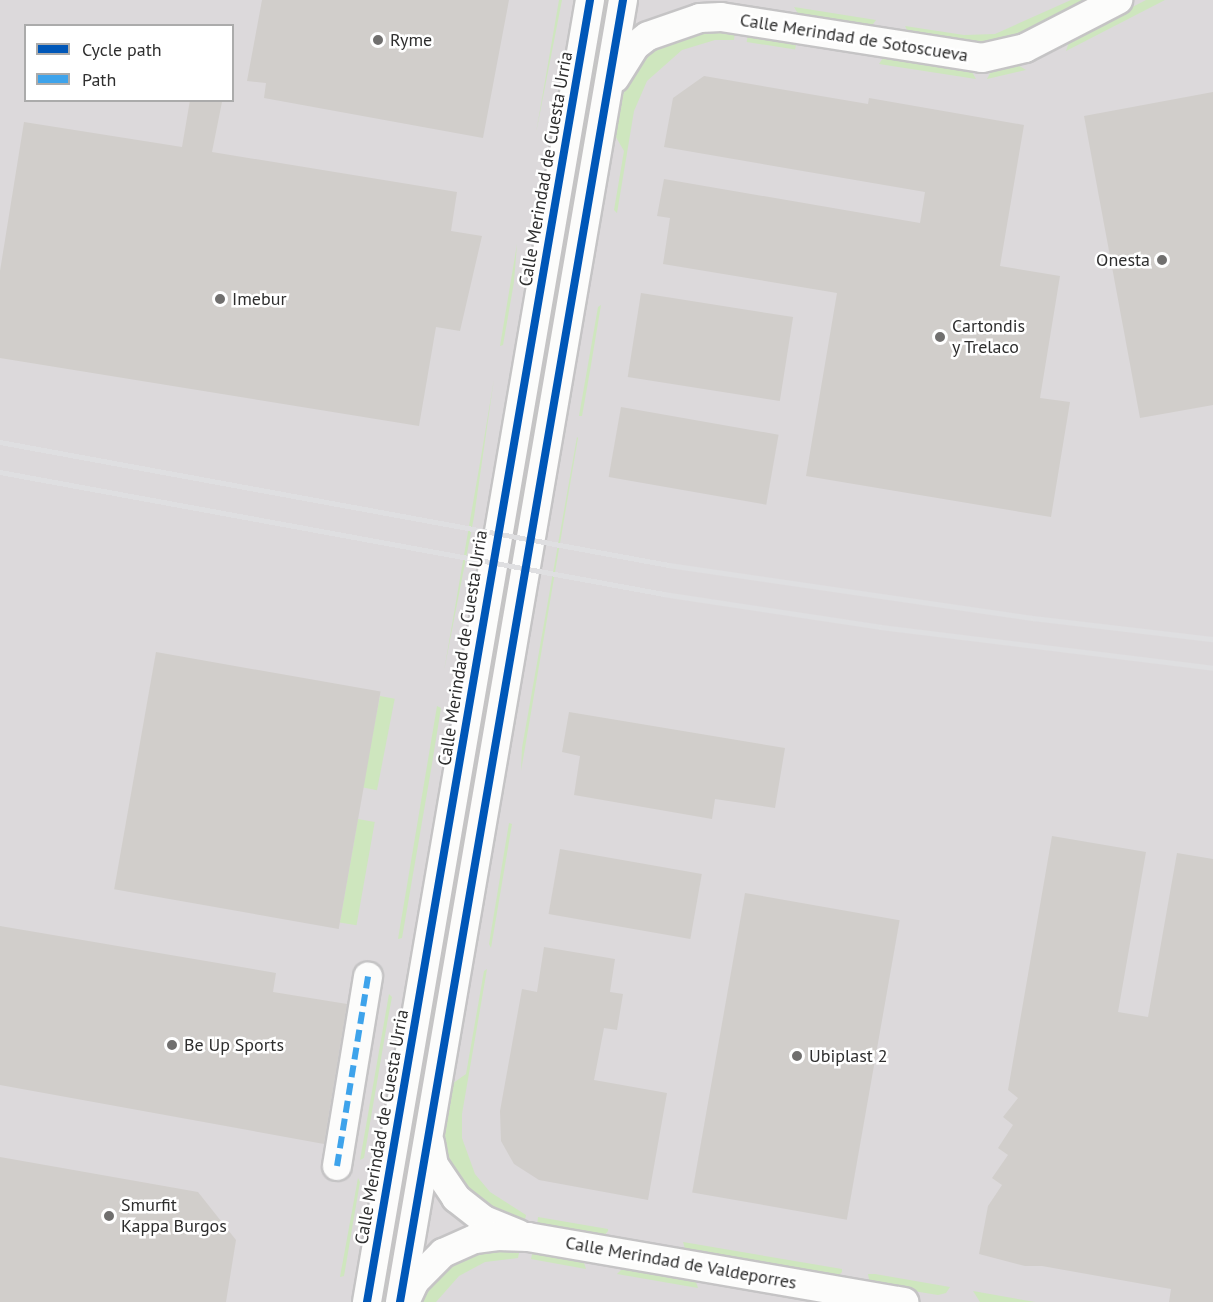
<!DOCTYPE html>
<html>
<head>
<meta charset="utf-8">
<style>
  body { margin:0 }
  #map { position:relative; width:1213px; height:1302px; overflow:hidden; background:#ece8e4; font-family:"PT Sans",sans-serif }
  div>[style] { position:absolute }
  .industrial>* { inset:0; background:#dcd9db }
  .green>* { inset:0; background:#cee6be; transform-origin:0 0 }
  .building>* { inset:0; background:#d1cecb; transform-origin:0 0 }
  .roads { filter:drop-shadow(2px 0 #c5c4c5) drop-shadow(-2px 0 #c5c4c5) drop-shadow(0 2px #c5c4c5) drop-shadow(0 -2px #c5c4c5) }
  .minor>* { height:28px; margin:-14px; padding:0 14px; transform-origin:14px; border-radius:14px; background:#fcfcfb }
  .rail>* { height:4.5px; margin:-2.25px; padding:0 2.25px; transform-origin:2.25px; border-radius:2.25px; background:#dfdfe1 }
  .quiet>* { height:6px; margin-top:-3px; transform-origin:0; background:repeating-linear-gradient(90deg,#3ea3eb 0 12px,transparent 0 18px) }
  .cycleway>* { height:8px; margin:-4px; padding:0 4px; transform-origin:4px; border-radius:4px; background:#0057b8 }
  .dots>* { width:16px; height:16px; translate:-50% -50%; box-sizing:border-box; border:3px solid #fff; border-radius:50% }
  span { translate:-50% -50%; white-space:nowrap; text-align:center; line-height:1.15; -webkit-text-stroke:5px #fff; paint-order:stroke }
  .street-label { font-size:18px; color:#2e2e2e }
  .poi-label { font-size:18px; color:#2e2e2e }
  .left { translate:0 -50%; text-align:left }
  .right { translate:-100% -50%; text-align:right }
  .legend { position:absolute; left:24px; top:24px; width:210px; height:78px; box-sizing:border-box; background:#fff; border:2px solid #ababab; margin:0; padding:8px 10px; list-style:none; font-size:18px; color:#2e2e2e }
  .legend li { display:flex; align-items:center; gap:12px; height:30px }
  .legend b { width:30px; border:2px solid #ababab }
</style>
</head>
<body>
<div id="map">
  <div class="industrial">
    <div style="clip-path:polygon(evenodd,0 0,1213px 0,1213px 1302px,0 1302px,0 0,26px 26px,232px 26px,232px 100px,26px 100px,26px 26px)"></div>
  </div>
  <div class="green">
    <div style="clip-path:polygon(559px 0,562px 0,536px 133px)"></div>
    <div style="clip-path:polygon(604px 0,609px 0,432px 1036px,386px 1302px,380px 1302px)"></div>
    <div style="clip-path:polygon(1071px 0,1092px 0,1008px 40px,970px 45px,909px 34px,905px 26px,964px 35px,995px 34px)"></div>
    <div style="clip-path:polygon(1146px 0,1165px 0,1066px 51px,1070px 39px)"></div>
    <div style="clip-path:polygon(794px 7px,876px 20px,870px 28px,800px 17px)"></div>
    <div style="clip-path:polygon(694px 29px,735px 32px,734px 40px,715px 40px,682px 50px,647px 81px,634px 111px,617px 213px,614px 210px,624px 151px,613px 132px,629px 73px,647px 53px)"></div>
    <div style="left:748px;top:34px;width:49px;height:8px;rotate:9deg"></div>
    <div style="clip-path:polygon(883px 58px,971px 70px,976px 79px,879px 64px)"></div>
    <div style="clip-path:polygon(1016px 64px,1026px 70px,987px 79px,992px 69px)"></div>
    <div style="clip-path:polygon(517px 244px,514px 282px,503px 345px,500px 346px)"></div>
    <div style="clip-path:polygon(601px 305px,591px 365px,582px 416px,579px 416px,598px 307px)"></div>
    <div style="clip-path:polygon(494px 379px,474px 517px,444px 671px,482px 451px)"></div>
    <div style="clip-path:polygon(577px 437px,578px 438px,521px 771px,522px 748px)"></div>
    <div style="left:380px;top:696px;width:15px;height:93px;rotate:11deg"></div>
    <div style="clip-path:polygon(437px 706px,441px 708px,432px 764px,402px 938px,398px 939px)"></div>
    <div style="left:358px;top:819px;width:17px;height:105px;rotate:10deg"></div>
    <div style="clip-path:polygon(509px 823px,512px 824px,491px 948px,489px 944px)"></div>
    <div style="clip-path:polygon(487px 969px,462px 1114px,462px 1138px,475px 1174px,490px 1192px,526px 1215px,524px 1224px,474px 1201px,446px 1159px,444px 1146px,449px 1086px,466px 1074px,484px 971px)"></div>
    <div style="clip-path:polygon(389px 994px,392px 997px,388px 1018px,364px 1158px,360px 1160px)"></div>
    <div style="clip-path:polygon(358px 1178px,360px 1182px,344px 1276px,340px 1277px)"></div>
    <div style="clip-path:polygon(538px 1217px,608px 1229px,608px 1231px,604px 1236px,537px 1226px)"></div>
    <div style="clip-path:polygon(683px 1242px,842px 1269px,842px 1272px,838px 1276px,686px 1252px)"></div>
    <div style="clip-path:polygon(520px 1248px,518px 1258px,485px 1262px,459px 1276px,436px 1302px,415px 1302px,422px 1288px,466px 1253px)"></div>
    <div style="clip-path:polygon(533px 1250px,583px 1260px,586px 1269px,531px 1259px)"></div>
    <div style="clip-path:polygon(623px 1268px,695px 1279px,698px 1288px,617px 1274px)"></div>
    <div style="clip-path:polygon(868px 1274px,875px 1274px,950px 1287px,946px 1293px,938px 1295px,870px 1284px)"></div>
    <div style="clip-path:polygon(973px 1291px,1035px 1302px,980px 1302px)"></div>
  </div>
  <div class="building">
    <div style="clip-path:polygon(262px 0,509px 0,483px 138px,264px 98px,266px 83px,247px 81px)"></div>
    <div style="clip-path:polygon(704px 76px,868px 104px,869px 98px,1024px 125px,1000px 266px,1060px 276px,1040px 398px,1070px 402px,1051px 517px,806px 476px,837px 293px,663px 264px,670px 218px,657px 216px,664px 179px,920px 223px,925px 192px,664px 147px,673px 98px)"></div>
    <div style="clip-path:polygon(1213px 92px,1213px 405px,1140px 418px,1084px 116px)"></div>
    <div style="clip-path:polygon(190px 100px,222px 102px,212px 152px,457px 192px,451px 231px,482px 236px,460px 331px,436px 327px,419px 426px,0 358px,0 271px,24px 122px,182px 147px)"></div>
    <div style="left:641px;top:293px;width:154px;height:85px;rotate:9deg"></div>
    <div style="left:621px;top:407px;width:160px;height:71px;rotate:10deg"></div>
    <div style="left:156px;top:652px;width:228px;height:241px;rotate:10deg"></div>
    <div style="clip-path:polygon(569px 712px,785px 748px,775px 808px,715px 799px,712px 819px,574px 795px,580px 756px,562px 752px)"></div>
    <div style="clip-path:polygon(1052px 836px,1146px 852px,1118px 1012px,1148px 1017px,1177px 853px,1213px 859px,1213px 1302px,1169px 1302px,1171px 1289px,1042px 1266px,1025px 1266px,979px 1254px,988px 1206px,1002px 1185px,992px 1178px,1008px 1155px,998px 1148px,1013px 1125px,1003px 1117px,1018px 1098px,1008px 1090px)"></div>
    <div style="left:560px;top:849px;width:144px;height:66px;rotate:10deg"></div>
    <div style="left:745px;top:893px;width:157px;height:304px;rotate:10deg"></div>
    <div style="clip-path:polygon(0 926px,276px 973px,273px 992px,347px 1004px,324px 1144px,0 1085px)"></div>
    <div style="clip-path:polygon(544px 947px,615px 959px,610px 992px,623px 994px,617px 1030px,604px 1028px,594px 1080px,667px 1093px,648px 1200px,539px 1180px,514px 1164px,501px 1141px,500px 1111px,522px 989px,537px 992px)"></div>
    <div style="clip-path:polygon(0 1157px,198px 1192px,236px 1240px,226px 1302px,0 1302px)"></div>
  </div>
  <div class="roads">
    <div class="minor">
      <div style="left:615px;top:78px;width:38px;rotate:-58deg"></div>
      <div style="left:635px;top:46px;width:16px;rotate:-38deg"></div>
      <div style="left:648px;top:36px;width:55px;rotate:-19.1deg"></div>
      <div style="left:700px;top:18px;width:21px;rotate:-3deg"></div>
      <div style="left:721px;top:17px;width:264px;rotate:8.9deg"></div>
      <div style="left:982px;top:58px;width:44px;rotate:-13.1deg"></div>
      <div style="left:1025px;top:48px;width:105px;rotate:-27.3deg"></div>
      <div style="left:430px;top:1143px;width:22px;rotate:80deg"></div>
      <div style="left:434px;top:1165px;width:40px;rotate:56deg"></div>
      <div style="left:456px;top:1198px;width:36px;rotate:38deg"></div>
      <div style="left:484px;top:1220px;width:37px;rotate:22deg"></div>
      <div style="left:337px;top:1166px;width:192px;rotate:-80.7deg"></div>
      <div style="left:406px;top:1300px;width:21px;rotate:-65deg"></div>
      <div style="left:415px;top:1281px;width:40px;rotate:-45deg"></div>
      <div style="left:443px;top:1253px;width:35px;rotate:-24deg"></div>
      <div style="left:475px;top:1239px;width:23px;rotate:-7deg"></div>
      <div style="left:498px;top:1236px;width:30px;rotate:2deg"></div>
      <div style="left:528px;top:1237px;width:382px;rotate:9.8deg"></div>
      <div style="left:367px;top:1302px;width:1321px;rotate:-80.28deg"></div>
      <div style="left:400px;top:1302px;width:1321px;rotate:-80.28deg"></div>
    </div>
  </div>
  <div class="rail">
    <div style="left:0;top:442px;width:680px;rotate:10.42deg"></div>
    <div style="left:669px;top:565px;width:368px;rotate:8.3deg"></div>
    <div style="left:1033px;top:618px;width:181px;rotate:6.7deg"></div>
    <div style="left:0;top:472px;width:675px;rotate:10.41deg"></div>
    <div style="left:664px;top:594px;width:219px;rotate:8.6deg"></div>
    <div style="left:881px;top:627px;width:335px;rotate:7deg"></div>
  </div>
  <div class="quiet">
    <div style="left:337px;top:1166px;width:192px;rotate:-80.7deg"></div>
  </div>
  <div class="cycleway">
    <div style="left:367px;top:1302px;width:1321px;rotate:-80.28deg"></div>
    <div style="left:400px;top:1302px;width:1321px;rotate:-80.28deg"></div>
  </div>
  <div class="dots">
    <div style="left:378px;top:40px;background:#706f6e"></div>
    <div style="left:1162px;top:260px;background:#706f6e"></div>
    <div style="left:220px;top:299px;background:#706f6e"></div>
    <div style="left:940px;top:337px;background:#706f6e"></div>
    <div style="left:172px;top:1045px;background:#706f6e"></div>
    <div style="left:797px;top:1056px;background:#706f6e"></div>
    <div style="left:109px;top:1216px;background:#706f6e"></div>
  </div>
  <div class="street-label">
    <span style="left:854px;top:38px;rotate:9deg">Calle Merindad de Sotoscueva</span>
    <span style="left:546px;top:169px;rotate:-80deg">Calle Merindad de Cuesta Urria</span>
    <span style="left:463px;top:648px;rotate:-81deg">Calle Merindad de Cuesta Urria</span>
    <span style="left:382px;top:1127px;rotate:-80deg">Calle Merindad de Cuesta Urria</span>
    <span style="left:681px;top:1263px;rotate:10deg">Calle Merindad de Valdeporres</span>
  </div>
  <div class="poi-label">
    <span class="left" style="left:390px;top:40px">Ryme</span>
    <span class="right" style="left:1150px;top:260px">Onesta</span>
    <span class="left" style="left:232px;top:299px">Imebur</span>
    <span class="left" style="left:952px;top:337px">Cartondis<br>y Trelaco</span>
    <span class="left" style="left:184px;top:1045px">Be Up Sports</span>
    <span class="left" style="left:809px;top:1056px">Ubiplast 2</span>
    <span class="left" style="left:121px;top:1216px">Smurfit<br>Kappa Burgos</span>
  </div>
  <ul class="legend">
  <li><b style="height:8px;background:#0057b8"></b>Cycle path</li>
  <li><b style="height:8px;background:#3ea3eb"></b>Path</li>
  </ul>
</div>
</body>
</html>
